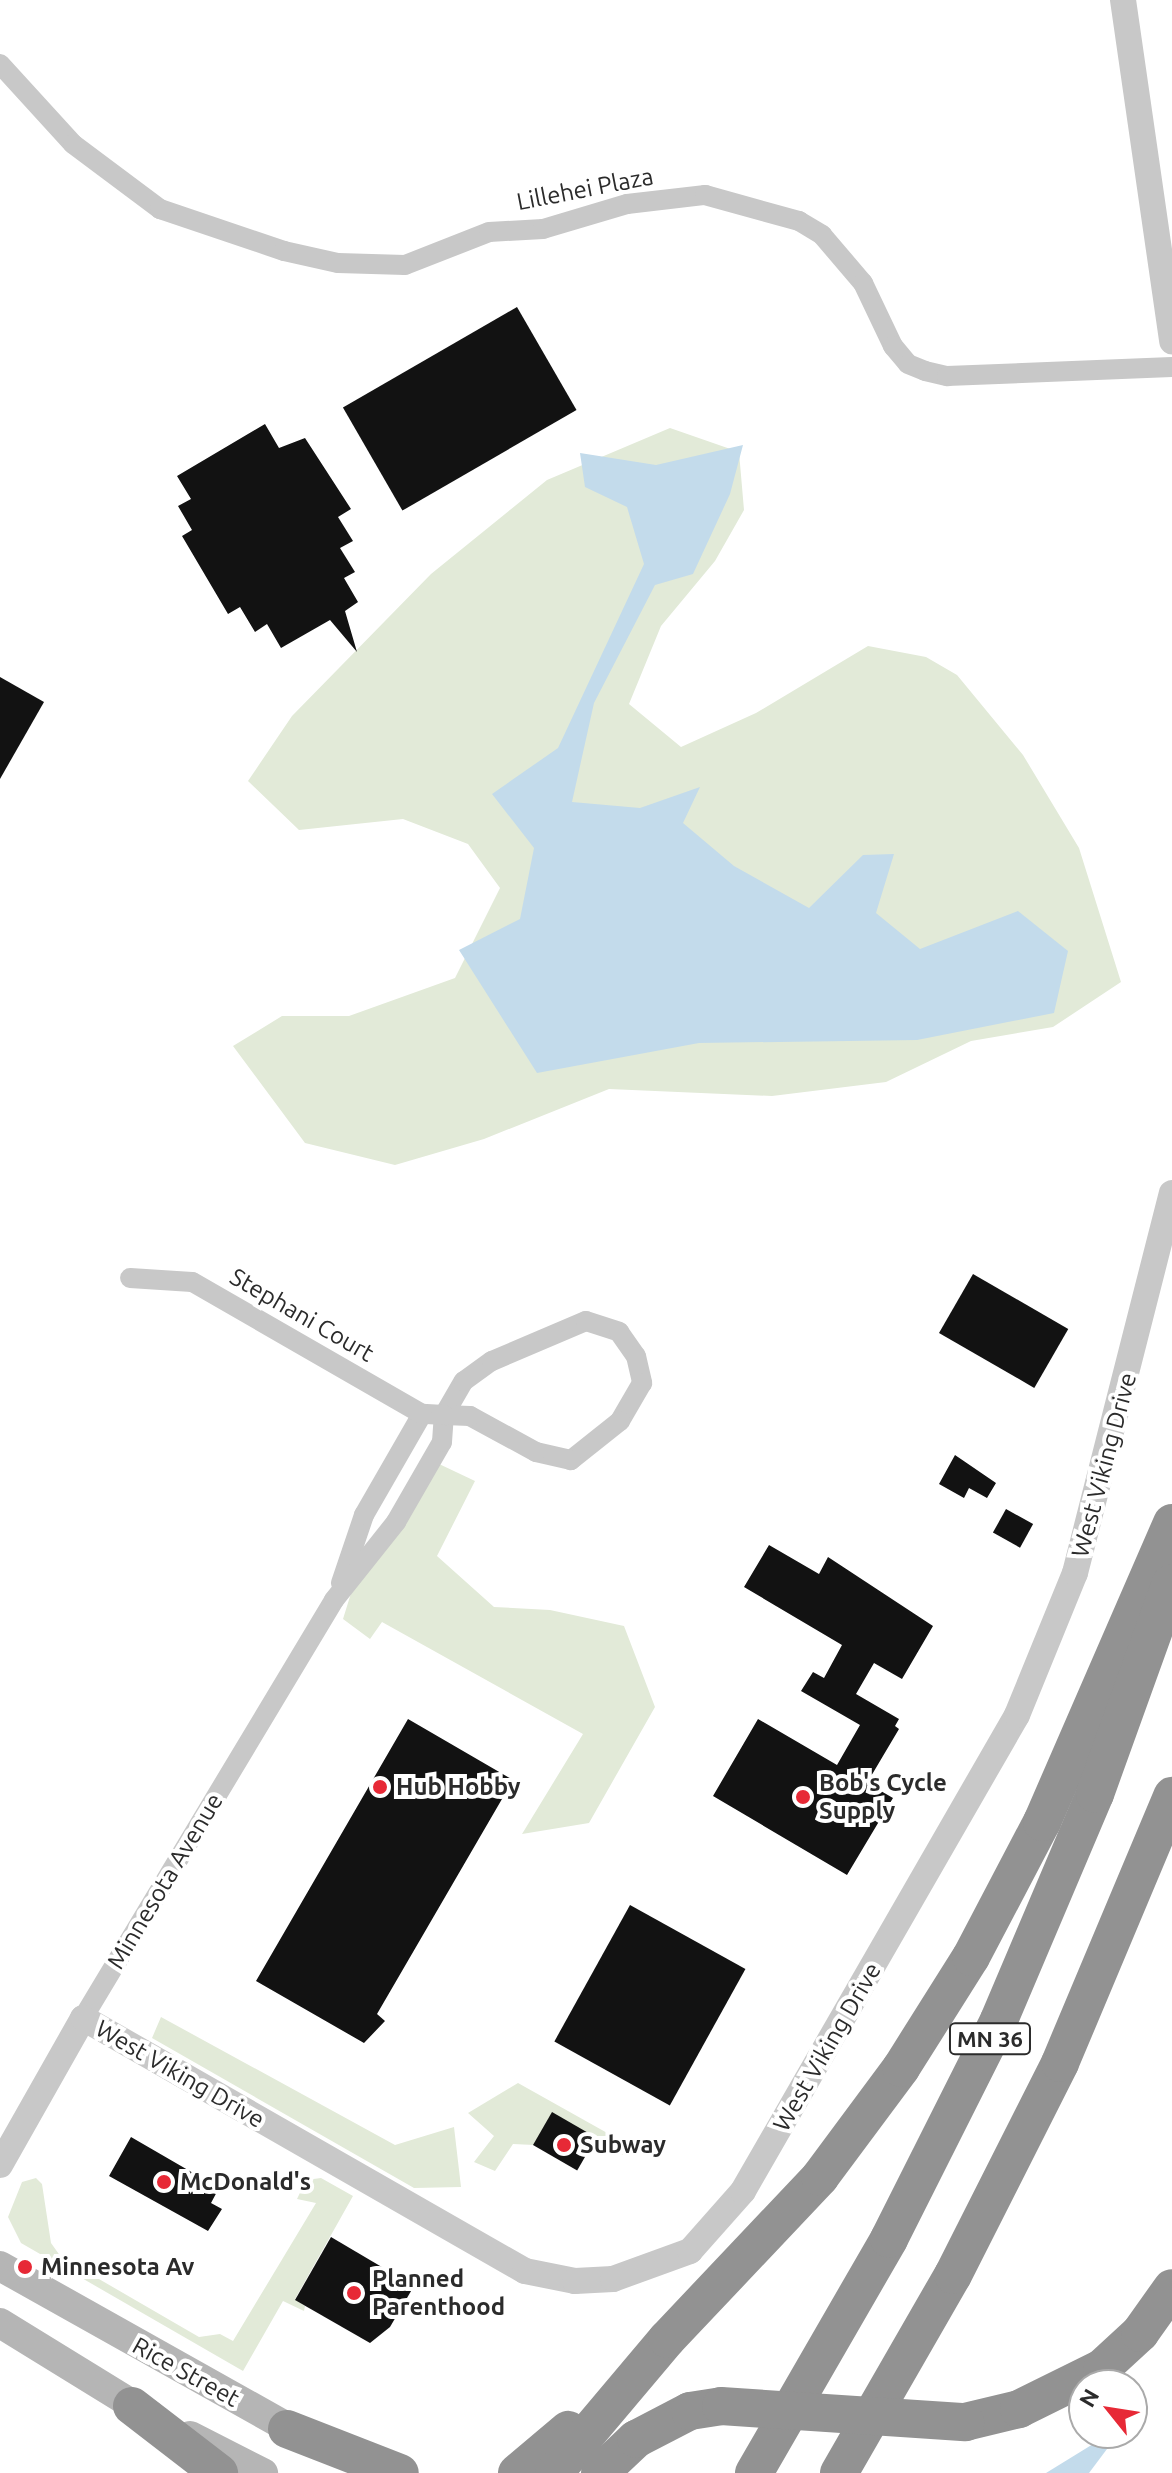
<!DOCTYPE html>
<html>
<head>
<meta charset="utf-8">
<style>
  body { margin:0 }
  #map { position:relative; width:1172px; height:2473px; overflow:hidden; background:#fff; font-family:Ubuntu,sans-serif }
  div>[style] { position:absolute }
  .green>* { inset:0; background:#e2ead8 }
  .water>* { inset:0; background:#c3dbeb }
  .building>* { inset:0; background:#121212; transform-origin:0 0 }
  .minor>* { height:20px; margin:-10px; padding:0 10px; transform-origin:10px; border-radius:10px; background:#c8c8c8 }
  .tertiary>* { height:26px; margin:-13px; padding:0 13px; transform-origin:13px; border-radius:13px; background:#c8c8c8 }
  .secondary>* { height:30px; margin:-15px; padding:0 15px; transform-origin:15px; border-radius:15px; background:#b5b5b5 }
  .motorway>* { height:38px; margin:-19px; padding:0 19px; transform-origin:19px; border-radius:19px; background:#929292 }
  .motorway-bridge>* { height:38px; margin:-19px; padding:0 19px; transform-origin:19px; border-radius:19px; background:#929292 }
  .dots>* { width:22px; height:22px; translate:-50% -50%; box-sizing:border-box; border:4px solid #fff; border-radius:50% }
  span { translate:-50% -50%; white-space:nowrap; text-align:center; line-height:1.15; -webkit-text-stroke:8px #fff; paint-order:stroke }
  .shield-label span { padding:2px 6px; background:#fff; border:2px solid; border-radius:6px; -webkit-text-stroke-width:0 }
  .shield-label { font-size:22px; color:#2b2b2b; font-weight:700 }
  .street-label { font-size:24px; color:#2b2b2b }
  .poi-label { font-size:24px; color:#2b2b2b; font-weight:700 }
  .left { translate:0 -50%; text-align:left }
  .north { position:absolute; left:1068px; top:2369px; width:80px; height:80px; box-sizing:border-box; background:#fff; border:2px solid #aaa; border-radius:50%; rotate:300deg; font-size:22px; font-weight:700; line-height:32px; text-align:center; color:#2b2b2b }
  .north::after { content:''; display:block; margin:auto; width:28px; height:36px; background:#e72936; clip-path:polygon(50% 0,100% 100%,50% 72%,0 100%) }
</style>
</head>
<body>
<div id="map">
  <div class="green">
    <div style="clip-path:polygon(670px 428px,739px 452px,744px 510px,715px 561px,661px 626px,629px 704px,681px 747px,756px 713px,868px 646px,926px 657px,957px 675px,1023px 755px,1079px 848px,1121px 982px,1053px 1027px,971px 1041px,886px 1082px,772px 1096px,609px 1089px,484px 1139px,395px 1165px,305px 1143px,233px 1046px,282px 1016px,349px 1016px,455px 978px,500px 888px,468px 844px,403px 819px,299px 830px,248px 781px,292px 716px,431px 574px,547px 480px)"></div>
    <div style="clip-path:polygon(437px 1463px,475px 1481px,437px 1556px,494px 1607px,550px 1610px,624px 1626px,655px 1707px,589px 1823px,522px 1834px,583px 1734px,382px 1622px,370px 1639px,343px 1619px,352px 1590px)"></div>
    <div style="clip-path:polygon(161px 2017px,395px 2145px,454px 2127px,461px 2187px,414px 2188px,152px 2038px)"></div>
    <div style="clip-path:polygon(518px 2083px,634px 2148px,628px 2158px,552px 2113px,534px 2145px,513px 2144px,495px 2171px,474px 2162px,494px 2136px,468px 2113px)"></div>
    <div style="clip-path:polygon(36px 2178px,42px 2184px,51px 2243px,61px 2257px,199px 2337px,220px 2334px,233px 2341px,316px 2203px,297px 2199px,306px 2180px,321px 2178px,353px 2196px,295px 2299px,305px 2306px,304px 2311px,283px 2301px,243px 2371px,21px 2243px,8px 2217px,22px 2182px)"></div>
  </div>
  <div class="water">
    <div style="clip-path:polygon(743px 445px,730px 494px,693px 574px,655px 585px,594px 703px,572px 802px,640px 808px,700px 787px,683px 823px,734px 866px,809px 908px,863px 855px,894px 854px,876px 913px,920px 949px,1018px 911px,1068px 951px,1054px 1013px,917px 1040px,699px 1043px,537px 1073px,459px 950px,520px 919px,534px 848px,492px 794px,558px 748px,644px 564px,627px 507px,585px 487px,580px 453px,656px 465px)"></div>
    <div style="clip-path:polygon(1111px 2433px,1119px 2433px,1089px 2473px,1046px 2473px)"></div>
  </div>
  <div class="building">
    <div style="left:517px;top:307px;width:119px;height:201px;rotate:60deg"></div>
    <div style="clip-path:polygon(265px 424px,279px 448px,305px 438px,351px 509px,338px 517px,353px 541px,340px 548px,355px 572px,344px 578px,358px 602px,345px 611px,357px 652px,330px 620px,281px 648px,267px 624px,255px 632px,240px 607px,228px 614px,182px 536px,192px 530px,178px 506px,191px 499px,177px 476px)"></div>
    <div style="clip-path:polygon(0 677px,44px 702px,0 779px)"></div>
    <div style="left:973px;top:1274px;width:110px;height:68px;rotate:30deg"></div>
    <div style="clip-path:polygon(955px 1455px,996px 1483px,987px 1498px,969px 1488px,964px 1498px,939px 1484px)"></div>
    <div style="left:1006px;top:1509px;width:31px;height:27px;rotate:29deg"></div>
    <div style="clip-path:polygon(769px 1545px,819px 1574px,828px 1557px,933px 1626px,902px 1679px,874px 1663px,856px 1694px,899px 1719px,895px 1726px,899px 1729px,867px 1783px,893px 1798px,847px 1875px,713px 1796px,758px 1719px,837px 1765px,860px 1725px,801px 1691px,813px 1672px,824px 1678px,842px 1645px,744px 1587px)"></div>
    <div style="clip-path:polygon(408px 1719px,513px 1780px,377px 2014px,385px 2021px,364px 2043px,256px 1981px)"></div>
    <div style="left:630px;top:1905px;width:132px;height:156px;rotate:29deg"></div>
    <div style="left:552px;top:2112px;width:51px;height:38px;rotate:30deg"></div>
    <div style="clip-path:polygon(131px 2137px,219px 2188px,211px 2203px,222px 2209px,208px 2231px,109px 2176px)"></div>
    <div style="clip-path:polygon(331px 2237px,414px 2286px,390px 2327px,370px 2343px,295px 2300px)"></div>
  </div>
  <div class="minor">
    <div style="left:0;top:64px;width:108px;rotate:47.6deg"></div>
    <div style="left:73px;top:144px;width:109px;rotate:36.8deg"></div>
    <div style="left:160px;top:209px;width:131px;rotate:18.7deg"></div>
    <div style="left:284px;top:251px;width:55px;rotate:12.5deg"></div>
    <div style="left:338px;top:263px;width:67px;rotate:1.7deg"></div>
    <div style="left:405px;top:265px;width:90px;rotate:-21.4deg"></div>
    <div style="left:489px;top:232px;width:54px;rotate:-3.2deg"></div>
    <div style="left:543px;top:229px;width:88px;rotate:-16.6deg"></div>
    <div style="left:627px;top:204px;width:79px;rotate:-6.6deg"></div>
    <div style="left:705px;top:195px;width:98px;rotate:15.5deg"></div>
    <div style="left:799px;top:221px;width:27px;rotate:31deg"></div>
    <div style="left:822px;top:235px;width:63px;rotate:49.5deg"></div>
    <div style="left:863px;top:283px;width:70px;rotate:64.5deg"></div>
    <div style="left:893px;top:346px;width:23px;rotate:50deg"></div>
    <div style="left:908px;top:364px;width:18px;rotate:22deg"></div>
    <div style="left:925px;top:371px;width:23px;rotate:13deg"></div>
    <div style="left:947px;top:376px;width:225px;rotate:-2.3deg"></div>
    <div style="left:341px;top:1583px;width:72px;rotate:-71.3deg"></div>
    <div style="left:364px;top:1515px;width:116px;rotate:-60.1deg"></div>
    <div style="left:83px;top:2018px;width:488px;rotate:-59deg"></div>
    <div style="left:334px;top:1600px;width:100px;rotate:-51.5deg"></div>
    <div style="left:396px;top:1522px;width:92px;rotate:-60.1deg"></div>
    <div style="left:442px;top:1442px;width:27px;rotate:-86deg"></div>
    <div style="left:444px;top:1415px;width:39px;rotate:-60deg"></div>
    <div style="left:464px;top:1381px;width:34px;rotate:-36deg"></div>
    <div style="left:492px;top:1361px;width:102px;rotate:-23.1deg"></div>
    <div style="left:586px;top:1321px;width:35px;rotate:18deg"></div>
    <div style="left:619px;top:1332px;width:29px;rotate:55deg"></div>
    <div style="left:636px;top:1356px;width:28px;rotate:77deg"></div>
    <div style="left:642px;top:1383px;width:44px;rotate:120.1deg"></div>
    <div style="left:620px;top:1421px;width:63px;rotate:141.5deg"></div>
    <div style="left:571px;top:1460px;width:36px;rotate:-167deg"></div>
    <div style="left:536px;top:1452px;width:75px;rotate:-151.4deg"></div>
    <div style="left:470px;top:1416px;width:26px;rotate:-178deg"></div>
    <div style="left:444px;top:1415px;width:22px;rotate:-177deg"></div>
    <div style="left:422px;top:1414px;width:265px;rotate:-150.1deg"></div>
    <div style="left:192px;top:1282px;width:62px;rotate:-176.3deg"></div>
  </div>
  <div class="tertiary">
    <div style="left:1123px;top:0;width:345px;rotate:81.8deg"></div>
    <div style="left:0;top:2165px;width:169px;rotate:-60.5deg"></div>
    <div style="left:83px;top:2018px;width:509px;rotate:29.79deg"></div>
    <div style="left:525px;top:2271px;width:51px;rotate:11.3deg"></div>
    <div style="left:575px;top:2281px;width:38px;rotate:-3deg"></div>
    <div style="left:613px;top:2279px;width:82px;rotate:-20deg"></div>
    <div style="left:690px;top:2251px;width:80px;rotate:-48.5deg"></div>
    <div style="left:743px;top:2191px;width:549px;rotate:-60.07deg"></div>
    <div style="left:1017px;top:1715px;width:153px;rotate:-67.8deg"></div>
    <div style="left:1075px;top:1573px;width:392px;rotate:-75.7deg"></div>
  </div>
  <div class="secondary">
    <div style="left:0;top:2266px;width:351px;rotate:29.3deg"></div>
    <div style="left:0;top:2323px;width:177px;rotate:31.6deg"></div>
    <div style="left:190px;top:2436px;width:82px;rotate:26.9deg"></div>
  </div>
  <div class="motorway">
    <div style="left:132px;top:2406px;width:110px;rotate:37.6deg"></div>
    <div style="left:965px;top:2422px;width:56px;rotate:-13.5deg"></div>
    <div style="left:1019px;top:2409px;width:93px;rotate:-26.3deg"></div>
    <div style="left:1102px;top:2368px;width:52px;rotate:-42.6deg"></div>
    <div style="left:1140px;top:2333px;width:55px;rotate:-54.6deg"></div>
    <div style="left:287px;top:2429px;width:121px;rotate:21.3deg"></div>
    <div style="left:517px;top:2473px;width:67px;rotate:-40.1deg"></div>
    <div style="left:554px;top:2473px;width:175px;rotate:-49.9deg"></div>
    <div style="left:667px;top:2339px;width:223px;rotate:-46.6deg"></div>
    <div style="left:820px;top:2177px;width:136px;rotate:-53.4deg"></div>
    <div style="left:901px;top:2068px;width:131px;rotate:-57.8deg"></div>
    <div style="left:971px;top:1957px;width:153px;rotate:-62.3deg"></div>
    <div style="left:1042px;top:1822px;width:326px;rotate:-66.5deg"></div>
    <div style="left:600px;top:2473px;width:50px;rotate:-43.4deg"></div>
    <div style="left:636px;top:2439px;width:61px;rotate:-27.4deg"></div>
    <div style="left:754px;top:2473px;width:270px;rotate:-60deg"></div>
    <div style="left:889px;top:2239px;width:245px;rotate:-63.3deg"></div>
    <div style="left:999px;top:2020px;width:246px;rotate:-67deg"></div>
    <div style="left:1095px;top:1794px;width:224px;rotate:-70.2deg"></div>
    <div style="left:839px;top:2473px;width:228px;rotate:-60.1deg"></div>
    <div style="left:953px;top:2275px;width:237px;rotate:-63.2deg"></div>
    <div style="left:1060px;top:2063px;width:290px;rotate:-67.2deg"></div>
  </div>
  <div class="motorway-bridge">
    <div style="left:690px;top:2411px;width:31px;rotate:-9deg"></div>
    <div style="left:721px;top:2406px;width:245px;rotate:3.8deg"></div>
  </div>
  <div class="dots">
    <div style="left:380px;top:1787px;background:#e72936"></div>
    <div style="left:803px;top:1797px;background:#e72936"></div>
    <div style="left:564px;top:2145px;background:#e72936"></div>
    <div style="left:164px;top:2182px;background:#e72936"></div>
    <div style="left:25px;top:2267px;background:#e72936"></div>
    <div style="left:354px;top:2293px;background:#e72936"></div>
  </div>
  <div class="shield-label">
    <span style="left:990px;top:2039px">MN 36</span>
  </div>
  <div class="street-label">
    <span style="left:585px;top:189px;rotate:-11deg">Lillehei Plaza</span>
    <span style="left:302px;top:1315px;rotate:30deg">Stephani Court</span>
    <span style="left:1104px;top:1465px;rotate:-75deg">West Viking Drive</span>
    <span style="left:165px;top:1881px;rotate:-59deg">Minnesota Avenue</span>
    <span style="left:827px;top:2047px;rotate:-60deg">West Viking Drive</span>
    <span style="left:180px;top:2074px;rotate:30deg">West Viking Drive</span>
    <span style="left:186px;top:2372px;rotate:29deg">Rice Street</span>
  </div>
  <div class="poi-label">
    <span class="left" style="left:819px;top:1797px">Bob's Cycle<br>Supply</span>
    <span class="left" style="left:396px;top:1787px">Hub Hobby</span>
    <span class="left" style="left:580px;top:2145px">Subway</span>
    <span class="left" style="left:180px;top:2182px">McDonald's</span>
    <span class="left" style="left:41px;top:2267px">Minnesota Av</span>
    <span class="left" style="left:372px;top:2293px">Planned<br>Parenthood</span>
  </div>
  <div class="north">N</div>
</div>
</body>
</html>
